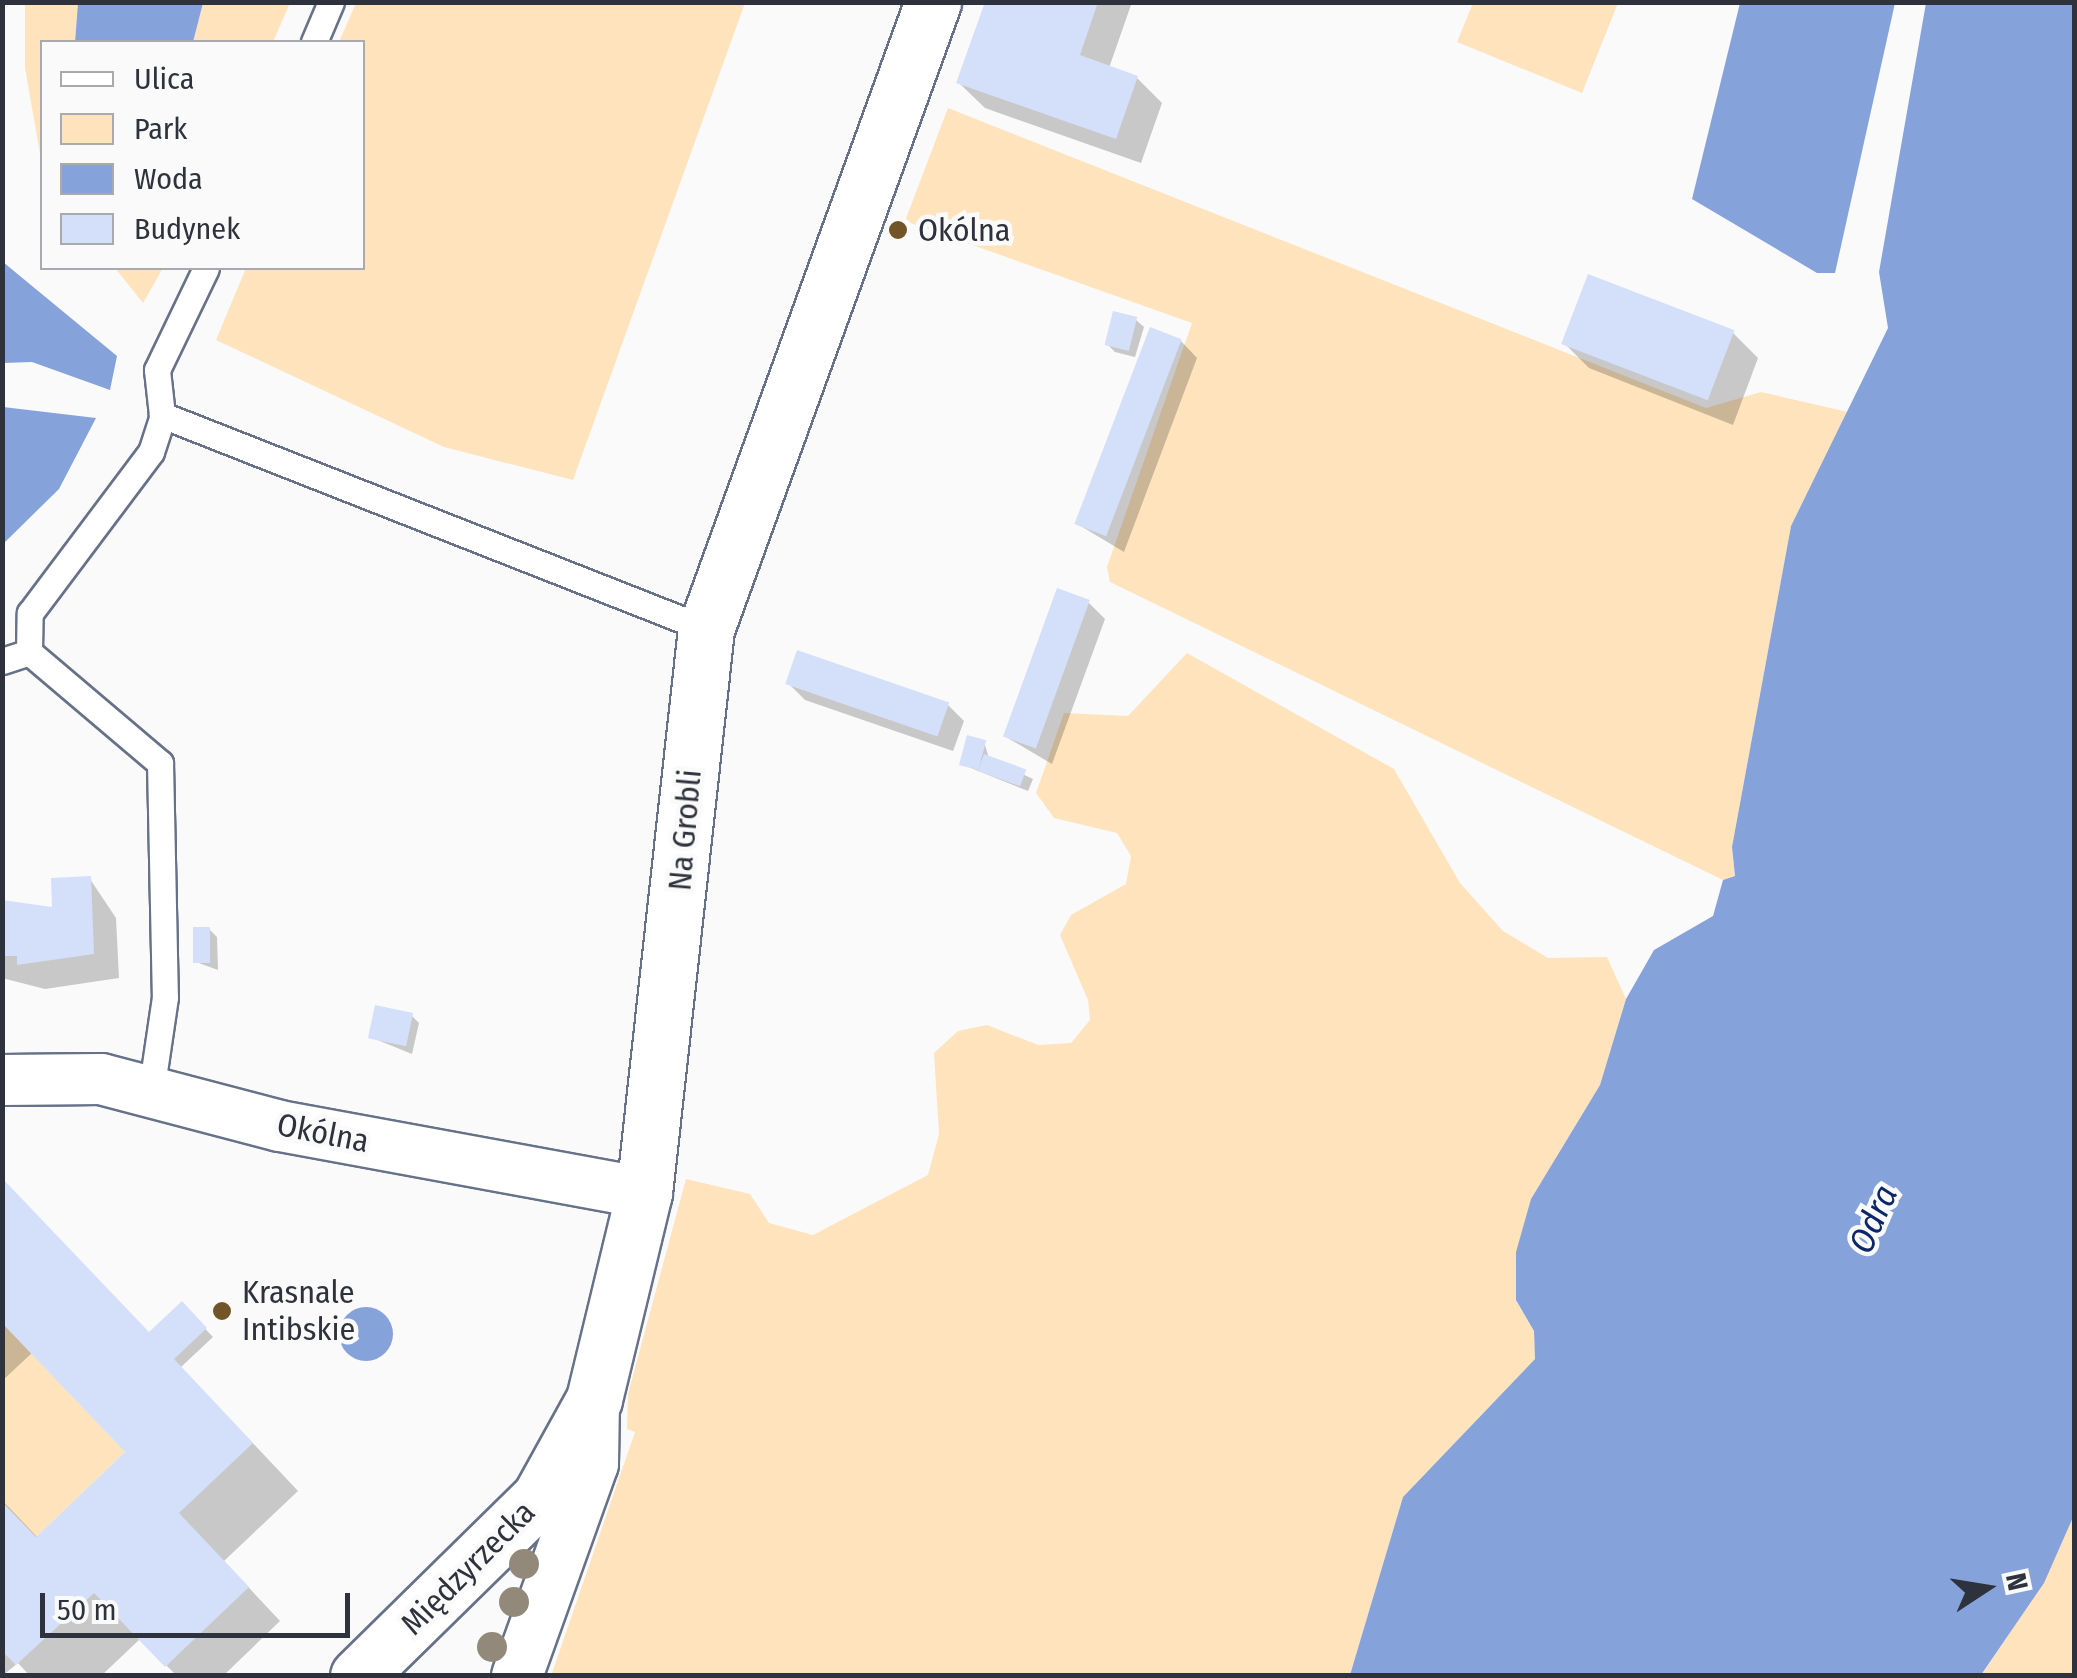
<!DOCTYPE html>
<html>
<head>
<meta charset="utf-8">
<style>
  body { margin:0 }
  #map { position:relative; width:2077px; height:1678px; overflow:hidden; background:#fafafa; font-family:"Fira Sans Condensed",sans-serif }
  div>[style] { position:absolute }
  .green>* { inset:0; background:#fee3bd }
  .water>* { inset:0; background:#85a2db }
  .round { border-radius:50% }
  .shadow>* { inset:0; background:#0003 }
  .building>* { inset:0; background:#d4e0f9; transform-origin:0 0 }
  .roads { filter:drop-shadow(2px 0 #677289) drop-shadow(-2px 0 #677289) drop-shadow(0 2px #677289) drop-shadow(0 -2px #677289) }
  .service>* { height:25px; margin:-12.5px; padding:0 12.5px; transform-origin:12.5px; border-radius:12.5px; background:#fff }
  .minor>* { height:50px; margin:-25px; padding:0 25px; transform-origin:25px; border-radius:25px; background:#fff }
  .tertiary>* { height:55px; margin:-27.5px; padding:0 27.5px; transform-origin:27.5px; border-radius:27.5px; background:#fff }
  .trees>* { width:30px; height:30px; margin:-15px; border-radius:50%; background:#92897a }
  .dots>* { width:28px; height:28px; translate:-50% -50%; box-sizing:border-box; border:5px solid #fafafa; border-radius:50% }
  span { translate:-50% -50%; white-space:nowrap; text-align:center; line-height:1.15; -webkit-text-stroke:9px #fafafa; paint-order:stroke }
  .poi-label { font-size:32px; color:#2d323c }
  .left { translate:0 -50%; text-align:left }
  .street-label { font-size:32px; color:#2d323c }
  .water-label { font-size:35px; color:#0b2769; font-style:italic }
  .frame { position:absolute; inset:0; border:5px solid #2d323c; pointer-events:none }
  .legend { position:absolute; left:40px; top:40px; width:325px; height:230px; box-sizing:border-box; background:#fafafa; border:2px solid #a8aaae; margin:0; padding:12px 18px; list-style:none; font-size:30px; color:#2d323c }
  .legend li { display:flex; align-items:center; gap:20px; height:50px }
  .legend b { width:50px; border:2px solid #a8aaae }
  .north { position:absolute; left:1937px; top:1538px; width:100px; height:100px; -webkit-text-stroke:8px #fafafa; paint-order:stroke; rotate:78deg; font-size:28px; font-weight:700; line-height:40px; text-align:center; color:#2d323c }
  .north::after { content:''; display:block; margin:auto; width:35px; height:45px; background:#2d323c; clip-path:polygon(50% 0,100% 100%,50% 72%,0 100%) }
  .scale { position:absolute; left:40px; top:1593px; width:310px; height:45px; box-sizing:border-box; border:5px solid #2d323c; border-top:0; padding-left:12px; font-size:30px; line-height:35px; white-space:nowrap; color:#2d323c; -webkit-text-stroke:8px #fafafa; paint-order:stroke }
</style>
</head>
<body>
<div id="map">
  <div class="green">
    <div style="clip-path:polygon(25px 3px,78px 3px,75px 42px,42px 42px,42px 165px,25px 68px)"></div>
    <div style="clip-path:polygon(203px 3px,290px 3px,273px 42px,193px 42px)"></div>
    <div style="clip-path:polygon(356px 3px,745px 3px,573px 480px,444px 447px,216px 340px,246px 268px,362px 268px,362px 42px,339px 42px)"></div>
    <div style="clip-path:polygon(1473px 3px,1473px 2px,1618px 3px,1582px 93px,1457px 42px)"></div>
    <div style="clip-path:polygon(948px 108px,1706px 408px,1761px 392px,1848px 412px,1791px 526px,1732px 847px,1735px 876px,1723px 880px,1110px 582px,1107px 567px,1192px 323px,905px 221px)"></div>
    <div style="clip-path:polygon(115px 268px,163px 268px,143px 303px)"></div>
    <div style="clip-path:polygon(1187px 653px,1394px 769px,1460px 883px,1503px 931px,1548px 958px,1607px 957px,1626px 999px,1600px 1085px,1531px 1199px,1516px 1300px,1534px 1331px,1535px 1359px,1403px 1497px,1350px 1675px,551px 1676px,635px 1432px,627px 1429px,628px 1394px,686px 1179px,750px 1194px,769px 1223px,813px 1235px,928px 1175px,939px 1134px,934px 1053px,958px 1031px,987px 1025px,1038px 1045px,1071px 1043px,1090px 1020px,1088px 1000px,1060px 935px,1071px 915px,1126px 884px,1131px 856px,1117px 833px,1054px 818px,1036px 793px,1064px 713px,1128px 716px)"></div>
    <div style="clip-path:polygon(3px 1323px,125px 1452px,36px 1537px,3px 1502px)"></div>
    <div style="clip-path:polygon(2074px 1515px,2074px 1675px,1981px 1676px,2043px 1583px)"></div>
  </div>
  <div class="water">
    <div style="clip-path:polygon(78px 3px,78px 2px,203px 3px,193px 42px,75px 42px)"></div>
    <div style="clip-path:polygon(1740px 3px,1895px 3px,1835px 273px,1817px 273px,1692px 199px)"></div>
    <div style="clip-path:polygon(1926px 3px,2074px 3px,2074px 1515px,2044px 1583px,1981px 1675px,1350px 1675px,1403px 1497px,1535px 1359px,1534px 1331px,1516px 1300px,1516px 1252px,1531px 1199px,1600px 1085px,1626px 999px,1654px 950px,1713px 916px,1723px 880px,1735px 876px,1732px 847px,1791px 526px,1888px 328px,1879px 272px)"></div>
    <div style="clip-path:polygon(3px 262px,117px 356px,110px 390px,32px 362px,3px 363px)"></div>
    <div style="clip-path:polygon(3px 407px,96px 418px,59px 489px,3px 544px)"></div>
    <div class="round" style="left:339px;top:1307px;width:54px;height:54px"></div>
  </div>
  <div class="shadow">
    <div style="clip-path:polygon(988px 2px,1132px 2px,1109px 68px,1137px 78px,1162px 103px,1141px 163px,985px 108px,959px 83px)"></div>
    <div style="clip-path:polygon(1136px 320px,1144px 327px,1135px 357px,1115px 352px,1107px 344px)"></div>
    <div style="clip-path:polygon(1733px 333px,1758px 358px,1733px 425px,1589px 368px,1564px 343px)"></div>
    <div style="clip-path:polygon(1181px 341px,1197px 358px,1124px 552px,1079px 525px)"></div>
    <div style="clip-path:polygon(1088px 602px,1105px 619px,1052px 764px,1006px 737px)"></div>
    <div style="clip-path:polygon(788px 683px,947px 704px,964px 721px,953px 751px,805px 700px)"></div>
    <div style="clip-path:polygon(984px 742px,989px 758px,1033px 779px,1028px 791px,961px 764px)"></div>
    <div style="clip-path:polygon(90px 879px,116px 918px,119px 978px,45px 989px,2px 978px,2px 902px,54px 910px)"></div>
    <div style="clip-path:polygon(209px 929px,217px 937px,218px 970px,196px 962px)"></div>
    <div style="clip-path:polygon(411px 1015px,419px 1023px,412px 1054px,370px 1037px)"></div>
    <div style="clip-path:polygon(2px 1181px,150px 1334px,189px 1312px,213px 1337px,181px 1367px,298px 1491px,224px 1561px,280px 1621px,223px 1676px,177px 1676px,140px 1639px,101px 1676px,30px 1676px,18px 1663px,2px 1676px,2px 1500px,38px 1538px,127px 1453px,33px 1352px,2px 1381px)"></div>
  </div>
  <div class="building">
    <div style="clip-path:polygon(985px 2px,1098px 2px,1080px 55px,1138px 76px,1116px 139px,956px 83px)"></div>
    <div style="left:1588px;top:274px;width:157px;height:75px;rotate:21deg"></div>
    <div style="left:1113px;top:311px;width:25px;height:35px;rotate:14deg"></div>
    <div style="left:1150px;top:327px;width:34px;height:211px;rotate:21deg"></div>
    <div style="left:1057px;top:588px;width:35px;height:158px;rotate:20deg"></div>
    <div style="left:797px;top:650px;width:161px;height:36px;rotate:19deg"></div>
    <div style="left:967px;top:735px;width:20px;height:31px;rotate:15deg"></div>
    <div style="left:984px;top:754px;width:45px;height:18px;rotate:20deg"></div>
    <div style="clip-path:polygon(91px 876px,94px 954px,17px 965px,17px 956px,2px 956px,2px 900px,52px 907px,51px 878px)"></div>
    <div style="left:193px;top:927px;width:17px;height:36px"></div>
    <div style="left:375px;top:1005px;width:39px;height:34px;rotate:12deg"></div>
    <div style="clip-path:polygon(2px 1178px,149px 1332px,182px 1301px,207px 1328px,174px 1359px,253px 1443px,179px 1513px,249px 1587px,165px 1667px,94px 1593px,16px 1665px,2px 1651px,2px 1502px,36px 1537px,125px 1452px,2px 1323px)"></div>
  </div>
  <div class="roads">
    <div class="service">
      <div style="left:314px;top:42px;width:43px;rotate:-67deg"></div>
      <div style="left:206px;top:268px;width:113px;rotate:115.7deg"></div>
      <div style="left:157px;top:370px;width:45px;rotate:83.7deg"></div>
      <div style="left:162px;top:415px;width:585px;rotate:21.47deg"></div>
      <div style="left:29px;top:652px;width:172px;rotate:40.3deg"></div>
      <div style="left:160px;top:763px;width:234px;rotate:88.8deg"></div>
      <div style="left:165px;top:997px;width:96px;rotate:98.4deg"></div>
      <div style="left:29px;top:652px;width:39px;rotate:-89deg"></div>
      <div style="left:30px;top:613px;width:201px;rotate:-53.1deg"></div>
      <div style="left:151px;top:452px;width:39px;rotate:-72deg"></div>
      <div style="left:2px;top:661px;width:28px;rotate:-18deg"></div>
    </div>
    <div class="minor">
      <div style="left:2px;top:1080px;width:99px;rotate:-0.6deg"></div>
      <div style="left:101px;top:1079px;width:185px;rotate:14.7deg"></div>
      <div style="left:280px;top:1126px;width:370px;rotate:10.4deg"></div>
      <div style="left:517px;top:1676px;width:225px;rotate:-70.3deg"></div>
      <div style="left:593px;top:1464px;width:65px;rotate:-89.1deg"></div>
    </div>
    <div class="tertiary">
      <div style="left:358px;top:1676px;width:255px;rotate:-44.5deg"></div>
      <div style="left:540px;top:1497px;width:112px;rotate:-61.1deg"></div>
      <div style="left:594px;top:1399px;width:212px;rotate:-76.4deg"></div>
      <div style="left:644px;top:1193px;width:567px;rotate:-83.73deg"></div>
      <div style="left:706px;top:629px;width:667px;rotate:-70.1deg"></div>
    </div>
  </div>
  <div class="trees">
    <div style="left:524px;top:1564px"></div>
    <div style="left:514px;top:1602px"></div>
    <div style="left:492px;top:1647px"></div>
  </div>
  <div class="dots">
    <div style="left:898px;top:230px;background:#715528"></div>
    <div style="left:222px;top:1311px;background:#715528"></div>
  </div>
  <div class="poi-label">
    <span class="left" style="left:918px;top:230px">Okólna</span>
    <span class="left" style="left:242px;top:1311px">Krasnale<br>Intibskie</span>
  </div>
  <div class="street-label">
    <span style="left:685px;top:830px;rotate:-85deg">Na Grobli</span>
    <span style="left:323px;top:1133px;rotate:11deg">Okólna</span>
    <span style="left:468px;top:1568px;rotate:-45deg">Międzyrzecka</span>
  </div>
  <div class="water-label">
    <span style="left:1873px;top:1219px;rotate:-66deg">Odra</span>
  </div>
  <div class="frame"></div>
  <ul class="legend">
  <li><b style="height:12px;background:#fff"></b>Ulica</li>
  <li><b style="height:28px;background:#fee3bd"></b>Park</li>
  <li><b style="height:28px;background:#85a2db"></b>Woda</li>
  <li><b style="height:28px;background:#d4e0f9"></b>Budynek</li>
  </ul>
  <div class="north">N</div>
  <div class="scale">50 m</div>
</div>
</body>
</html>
